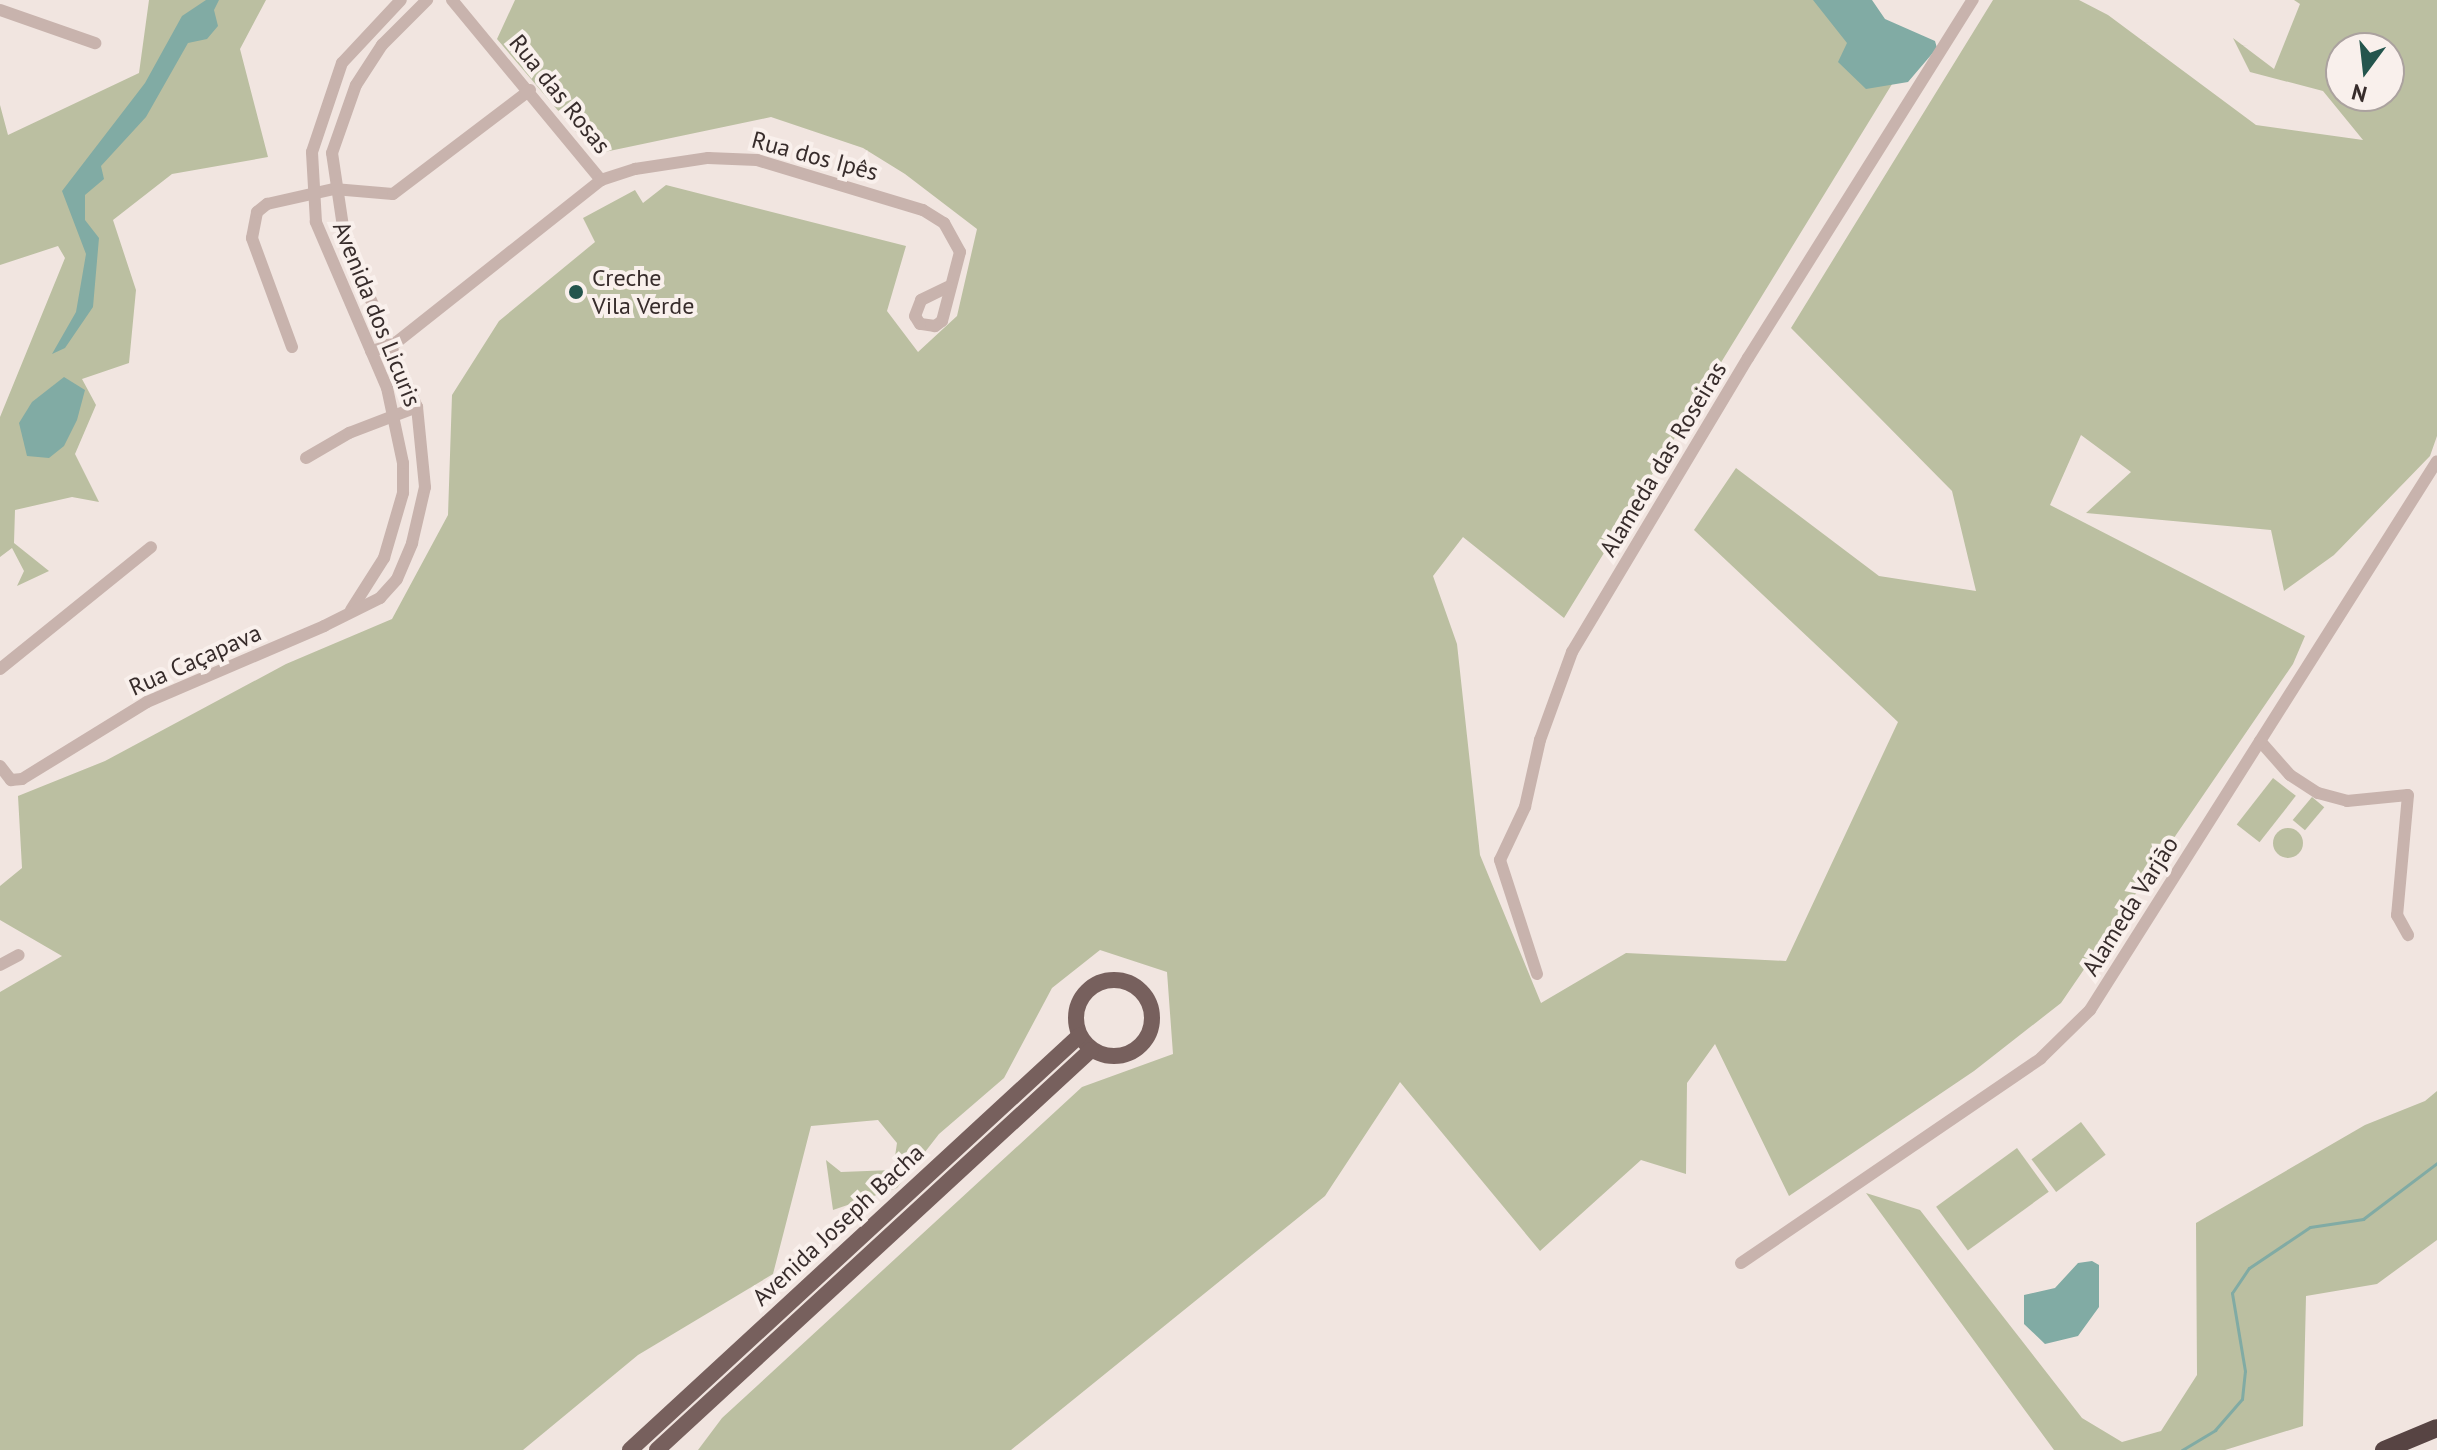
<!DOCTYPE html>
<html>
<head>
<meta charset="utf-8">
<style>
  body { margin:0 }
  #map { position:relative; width:2437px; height:1450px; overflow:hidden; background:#f1e5e0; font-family:"PT Sans",sans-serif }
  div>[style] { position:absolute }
  .green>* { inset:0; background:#bbbfa1; transform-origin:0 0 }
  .round { border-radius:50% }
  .water>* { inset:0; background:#81aba4 }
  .stream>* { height:3px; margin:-1.5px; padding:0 1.5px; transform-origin:1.5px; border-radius:1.5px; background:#81aba4 }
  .minor>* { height:12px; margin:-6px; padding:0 6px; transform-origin:6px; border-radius:6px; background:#c8b3ad }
  .major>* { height:16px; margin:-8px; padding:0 8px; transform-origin:8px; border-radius:8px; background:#77605d }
  .major>.ring { margin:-8px; padding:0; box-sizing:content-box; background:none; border:16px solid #77605d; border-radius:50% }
  .highway>* { height:18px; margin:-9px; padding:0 9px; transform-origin:9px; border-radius:9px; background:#574443 }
  .dots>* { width:22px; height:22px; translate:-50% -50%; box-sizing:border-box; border:4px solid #f9f0ec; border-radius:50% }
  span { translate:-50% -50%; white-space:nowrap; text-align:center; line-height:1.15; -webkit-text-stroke:8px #f9f0ec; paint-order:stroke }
  .street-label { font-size:24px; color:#372c2b }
  .poi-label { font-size:24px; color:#372c2b }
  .left { translate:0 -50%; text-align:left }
  .north { position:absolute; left:2325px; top:32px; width:80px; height:80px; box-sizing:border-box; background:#f9f0ec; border:2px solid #aba29f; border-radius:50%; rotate:195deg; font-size:22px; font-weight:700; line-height:32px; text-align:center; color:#372c2b }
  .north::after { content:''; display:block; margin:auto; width:28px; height:36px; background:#24554d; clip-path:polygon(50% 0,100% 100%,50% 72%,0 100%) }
</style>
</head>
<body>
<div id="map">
  <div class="green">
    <div style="clip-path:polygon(149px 0,266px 0,240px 49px,268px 157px,172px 174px,113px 220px,136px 290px,129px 363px,82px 379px,96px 405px,75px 454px,99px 502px,72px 497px,15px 510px,14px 543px,49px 571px,17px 586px,24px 571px,12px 548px,0 557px,0 417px,65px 258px,58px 246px,0 265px,0 105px,8px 135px,139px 73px)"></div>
    <div style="clip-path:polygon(evenodd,515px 0,1828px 0,1897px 76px,1564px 618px,1463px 537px,1433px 576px,1457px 644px,1480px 855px,1541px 1003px,1626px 953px,1786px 961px,1898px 722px,1694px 530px,1736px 468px,1879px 576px,1976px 591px,1952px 491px,1791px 328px,1993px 0,2079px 0,2108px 15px,2256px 125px,2363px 140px,2323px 91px,2250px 72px,2233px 38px,2274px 69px,2300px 4px,2294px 0,2437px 0,2437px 436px,2430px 456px,2334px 555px,2284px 591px,2271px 530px,2086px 513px,2131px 472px,2081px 435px,2050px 505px,2305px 636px,2293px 664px,2061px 1003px,1974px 1071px,1789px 1196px,1715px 1044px,1687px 1083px,1686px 1174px,1641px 1160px,1540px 1251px,1400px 1082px,1325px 1196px,1011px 1450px,698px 1450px,722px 1418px,1082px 1087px,1173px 1054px,1167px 972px,1100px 950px,1052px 988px,1004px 1078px,939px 1134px,897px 1188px,833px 1210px,826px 1160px,841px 1172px,893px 1170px,897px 1143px,878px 1120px,811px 1126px,773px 1274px,638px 1355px,523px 1450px,0 1450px,0 992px,62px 956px,0 920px,0 886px,22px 868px,18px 796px,105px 761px,286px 664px,392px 619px,448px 515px,452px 395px,499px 321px,595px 242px,583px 218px,635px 190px,643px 203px,666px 185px,906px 246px,887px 311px,918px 352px,957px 316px,977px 229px,905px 174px,863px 148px,771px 117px,595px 154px,497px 39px,515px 0,2341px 48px,2389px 48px,2389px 96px,2341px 96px,2341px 48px)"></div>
    <div style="left:2273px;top:778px;width:29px;height:59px;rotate:38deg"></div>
    <div style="left:2312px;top:797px;width:16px;height:30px;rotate:40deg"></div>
    <div class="round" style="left:2273px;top:828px;width:30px;height:30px"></div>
    <div style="clip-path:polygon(2437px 1091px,2437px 1240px,2377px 1284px,2306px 1296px,2303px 1426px,2225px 1450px,2054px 1450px,1866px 1193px,1920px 1210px,2082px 1418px,2122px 1442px,2161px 1431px,2197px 1375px,2196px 1223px,2365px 1125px,2425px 1101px)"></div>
    <div style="left:2081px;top:1122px;width:41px;height:62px;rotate:53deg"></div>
    <div style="left:2017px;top:1148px;width:54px;height:100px;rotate:54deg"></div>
  </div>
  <div class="water">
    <div style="clip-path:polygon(206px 0,219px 0,214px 10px,218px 26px,207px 39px,188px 43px,146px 117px,101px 166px,104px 179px,85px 195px,85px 220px,99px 238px,93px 307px,65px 348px,52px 354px,76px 312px,86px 254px,62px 191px,145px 83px,182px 16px)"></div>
    <div style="clip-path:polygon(1813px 0,1872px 0,1885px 19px,1935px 41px,1937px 48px,1908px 82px,1866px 89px,1838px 62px,1847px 43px)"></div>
    <div style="clip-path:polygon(64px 377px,85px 390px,77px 420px,64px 446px,49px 458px,27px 456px,19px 423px,32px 402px)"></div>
    <div style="clip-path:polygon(2092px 1261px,2099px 1265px,2099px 1307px,2078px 1336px,2045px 1344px,2024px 1324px,2024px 1295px,2055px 1288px,2078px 1263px)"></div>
  </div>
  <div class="stream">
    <div style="left:2182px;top:1450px;width:39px;rotate:-31deg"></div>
    <div style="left:2215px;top:1430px;width:41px;rotate:-48.9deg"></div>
    <div style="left:2242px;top:1399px;width:28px;rotate:-84deg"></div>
    <div style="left:2245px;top:1371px;width:79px;rotate:-99.5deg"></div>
    <div style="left:2232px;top:1293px;width:30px;rotate:-56deg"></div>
    <div style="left:2249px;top:1268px;width:73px;rotate:-33.9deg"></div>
    <div style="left:2310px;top:1227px;width:54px;rotate:-8.6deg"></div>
    <div style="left:2363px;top:1219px;width:93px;rotate:-37.1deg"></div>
  </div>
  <div class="minor">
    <div style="left:452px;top:0;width:234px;rotate:50.4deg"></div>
    <div style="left:0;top:10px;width:101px;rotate:19.2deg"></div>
    <div style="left:292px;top:347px;width:116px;rotate:-110.2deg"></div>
    <div style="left:252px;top:238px;width:26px;rotate:-79deg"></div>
    <div style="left:257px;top:212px;width:13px;rotate:-39deg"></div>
    <div style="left:267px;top:204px;width:69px;rotate:-12.6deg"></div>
    <div style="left:334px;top:189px;width:59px;rotate:4.8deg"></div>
    <div style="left:393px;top:194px;width:172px;rotate:-37.2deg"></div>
    <div style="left:371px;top:351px;width:23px;rotate:-15deg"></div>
    <div style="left:393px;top:345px;width:265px;rotate:-38.4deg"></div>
    <div style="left:601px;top:180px;width:36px;rotate:-18deg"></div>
    <div style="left:635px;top:169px;width:74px;rotate:-8.6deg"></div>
    <div style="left:708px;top:158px;width:49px;rotate:2.3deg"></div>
    <div style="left:757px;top:160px;width:173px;rotate:16.8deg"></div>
    <div style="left:923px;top:210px;width:25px;rotate:32deg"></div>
    <div style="left:944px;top:223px;width:33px;rotate:61deg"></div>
    <div style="left:960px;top:252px;width:71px;rotate:104.6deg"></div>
    <div style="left:942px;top:321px;width:9px;rotate:144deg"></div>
    <div style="left:935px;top:326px;width:15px;rotate:-172deg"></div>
    <div style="left:920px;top:324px;width:9px;rotate:-122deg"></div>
    <div style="left:915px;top:316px;width:17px;rotate:-69deg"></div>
    <div style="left:921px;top:300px;width:30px;rotate:-26deg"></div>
    <div style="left:306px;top:458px;width:50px;rotate:-30.2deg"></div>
    <div style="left:349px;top:433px;width:73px;rotate:-20.9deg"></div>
    <div style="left:351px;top:610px;width:62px;rotate:-57.6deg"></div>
    <div style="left:384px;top:558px;width:68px;rotate:-73.7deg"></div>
    <div style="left:403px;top:493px;width:30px;rotate:-90deg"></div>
    <div style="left:403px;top:463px;width:77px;rotate:-102deg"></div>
    <div style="left:387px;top:388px;width:181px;rotate:-113.2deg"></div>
    <div style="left:316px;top:222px;width:70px;rotate:-93.3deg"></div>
    <div style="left:312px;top:152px;width:94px;rotate:-71.4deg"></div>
    <div style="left:342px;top:63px;width:86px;rotate:-46.9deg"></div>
    <div style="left:0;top:669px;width:194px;rotate:-38.9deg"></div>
    <div style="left:2260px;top:741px;width:45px;rotate:48.6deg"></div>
    <div style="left:2290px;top:775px;width:33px;rotate:33deg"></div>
    <div style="left:2318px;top:793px;width:30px;rotate:15deg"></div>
    <div style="left:2347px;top:801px;width:61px;rotate:-5.6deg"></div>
    <div style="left:2408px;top:795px;width:121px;rotate:95.2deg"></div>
    <div style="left:2397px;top:915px;width:23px;rotate:61deg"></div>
    <div style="left:0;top:766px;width:18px;rotate:52deg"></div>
    <div style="left:11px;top:780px;width:11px;rotate:-5deg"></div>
    <div style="left:22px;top:779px;width:147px;rotate:-31.6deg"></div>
    <div style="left:147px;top:702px;width:193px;rotate:-23.2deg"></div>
    <div style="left:324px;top:626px;width:63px;rotate:-26.6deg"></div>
    <div style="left:380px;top:598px;width:25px;rotate:-48deg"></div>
    <div style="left:397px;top:579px;width:39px;rotate:-67deg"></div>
    <div style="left:412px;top:543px;width:57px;rotate:-76.9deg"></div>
    <div style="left:425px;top:487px;width:80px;rotate:-95.7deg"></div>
    <div style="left:417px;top:407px;width:182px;rotate:-113.3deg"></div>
    <div style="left:345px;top:240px;width:88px;rotate:-98.5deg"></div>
    <div style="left:332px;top:153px;width:72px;rotate:-70.6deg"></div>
    <div style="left:356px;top:85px;width:48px;rotate:-57deg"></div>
    <div style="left:382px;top:45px;width:64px;rotate:-45deg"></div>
    <div style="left:0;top:965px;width:21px;rotate:-28deg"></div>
    <div style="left:1537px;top:974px;width:120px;rotate:-108deg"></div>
    <div style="left:1500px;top:860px;width:59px;rotate:-64.7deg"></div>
    <div style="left:1525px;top:807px;width:69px;rotate:-77.4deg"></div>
    <div style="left:1540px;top:740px;width:94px;rotate:-70deg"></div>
    <div style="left:1572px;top:652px;width:343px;rotate:-59.1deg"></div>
    <div style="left:1748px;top:358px;width:423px;rotate:-57.9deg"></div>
    <div style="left:1741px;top:1263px;width:363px;rotate:-34.3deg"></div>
    <div style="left:2041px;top:1058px;width:69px;rotate:-44.4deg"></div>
    <div style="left:2090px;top:1010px;width:649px;rotate:-57.7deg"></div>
  </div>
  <div class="major">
    <div class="ring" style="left:1076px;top:980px;width:60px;height:60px"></div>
    <div style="left:630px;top:1450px;width:611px;rotate:-42.68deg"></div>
    <div style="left:657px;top:1450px;width:590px;rotate:-42.67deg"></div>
  </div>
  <div class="highway">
    <div style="left:2384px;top:1450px;width:57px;rotate:-22.5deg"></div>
  </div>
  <div class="dots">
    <div style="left:576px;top:292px;background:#24554d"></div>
  </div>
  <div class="street-label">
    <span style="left:560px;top:94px;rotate:51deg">Rua das Rosas</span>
    <span style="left:815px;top:156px;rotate:15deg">Rua dos Ipês</span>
    <span style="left:377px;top:314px;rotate:68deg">Avenida dos Licuris</span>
    <span style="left:1663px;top:459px;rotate:-59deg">Alameda das Roseiras</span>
    <span style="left:195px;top:660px;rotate:-24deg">Rua Caçapava</span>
    <span style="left:2130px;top:906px;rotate:-58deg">Alameda Varjão</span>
    <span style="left:838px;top:1225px;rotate:-43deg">Avenida Joseph Bacha</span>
  </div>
  <div class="poi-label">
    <span class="left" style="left:592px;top:292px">Creche<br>Vila Verde</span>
  </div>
  <div class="north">N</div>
</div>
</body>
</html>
